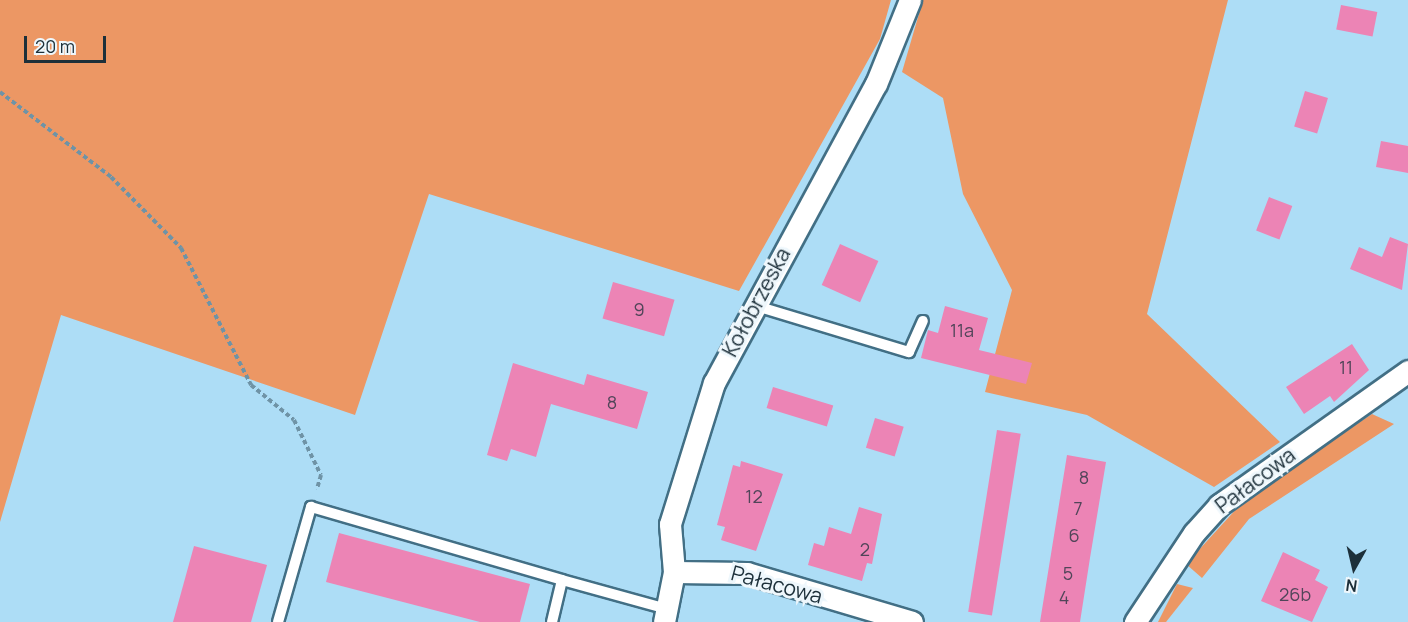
<!DOCTYPE html>
<html>
<head>
<meta charset="utf-8">
<style>
  body { margin:0 }
  #map { position:relative; width:1408px; height:622px; overflow:hidden; background:#adddf6; font-family:Manrope,sans-serif }
  div>[style] { position:absolute }
  .green>* { inset:0; background:#ec9764 }
  .building>* { inset:0; background:#ec84b5; transform-origin:0 0 }
  .path>* { height:4px; margin-top:-2px; transform-origin:0; background:repeating-linear-gradient(90deg,#6f93a6 0 4.5px,transparent 0 7.5px) }
  .roads { filter:drop-shadow(2px 0 #426f85) drop-shadow(-2px 0 #426f85) drop-shadow(0 2px #426f85) drop-shadow(0 -2px #426f85) }
  .service>* { height:10px; margin:-5px; padding:0 5px; transform-origin:5px; border-radius:5px; background:#fff }
  .minor>* { height:21px; margin:-10.5px; padding:0 10.5px; transform-origin:10.5px; border-radius:10.5px; background:#fff }
  span { translate:-50% -50%; white-space:nowrap; text-align:center; line-height:1.15; -webkit-text-stroke:6px #eef7fc; paint-order:stroke }
  .number-label { font-size:18px; color:#514559 }
  .number-label span { -webkit-text-stroke-width:0 }
  .street-label { font-size:21px; color:#1d303a }
  .north { position:absolute; left:1324px; top:538px; width:60px; height:60px; -webkit-text-stroke:4px #eef7fc; paint-order:stroke; rotate:188deg; font-size:16px; font-weight:700; line-height:24px; text-align:center; color:#1d303a }
  .north::after { content:''; display:block; margin:auto; width:21px; height:27px; background:#1d303a; clip-path:polygon(50% 0,100% 100%,50% 72%,0 100%) }
  .scale { position:absolute; left:24px; top:36px; width:82px; height:27px; box-sizing:border-box; border:3px solid #1d303a; border-top:0; padding-left:8px; font-size:18px; line-height:21px; white-space:nowrap; color:#1d303a; -webkit-text-stroke:4px #eef7fc; paint-order:stroke }
</style>
</head>
<body>
<div id="map">
  <div class="green">
    <div style="clip-path:polygon(0 0,891px 0,880px 39px,739px 291px,429px 194px,355px 415px,61px 315px,0 522px)"></div>
    <div style="clip-path:polygon(923px 0,1228px 0,1147px 314px,1280px 442px,1214px 487px,1087px 415px,985px 392px,1012px 290px,963px 194px,943px 98px,902px 72px)"></div>
    <div style="clip-path:polygon(1372px 414px,1394px 424px,1249px 519px,1202px 578px,1186px 564px,1250px 494px)"></div>
    <div style="clip-path:polygon(1177px 584px,1193px 588px,1166px 622px,1158px 622px)"></div>
  </div>
  <div class="building">
    <div style="left:1341px;top:5px;width:37px;height:25px;rotate:11deg"></div>
    <div style="left:1305px;top:91px;width:24px;height:37px;rotate:17deg"></div>
    <div style="clip-path:polygon(1381px 141px,1408px 146px,1408px 173px,1376px 167px)"></div>
    <div style="left:1269px;top:197px;width:25px;height:36px;rotate:21deg"></div>
    <div style="clip-path:polygon(1390px 237px,1408px 244px,1402px 290px,1350px 269px,1359px 247px,1382px 257px)"></div>
    <div style="left:840px;top:244px;width:42px;height:45px;rotate:24deg"></div>
    <div style="left:613px;top:282px;width:64px;height:38px;rotate:16deg"></div>
    <div style="clip-path:polygon(945px 306px,988px 318px,979px 350px,1032px 363px,1026px 384px,921px 358px,928px 330px,938px 333px)"></div>
    <div style="clip-path:polygon(1352px 344px,1369px 370px,1334px 402px,1330px 396px,1304px 414px,1286px 387px)"></div>
    <div style="clip-path:polygon(513px 363px,584px 385px,587px 374px,648px 392px,637px 429px,551px 404px,536px 457px,511px 449px,507px 461px,487px 455px)"></div>
    <div style="left:773px;top:387px;width:63px;height:22px;rotate:17deg"></div>
    <div style="left:875px;top:418px;width:30px;height:31px;rotate:17deg"></div>
    <div style="left:997px;top:430px;width:24px;height:184px;rotate:9deg"></div>
    <div style="clip-path:polygon(1067px 455px,1106px 462px,1090px 558px,1080px 622px,1040px 622px)"></div>
    <div style="clip-path:polygon(741px 461px,783px 474px,756px 551px,721px 540px,725px 527px,717px 525px,733px 465px,740px 467px)"></div>
    <div style="clip-path:polygon(859px 507px,882px 514px,872px 564px,867px 563px,862px 581px,808px 565px,814px 543px,824px 546px,829px 527px,851px 534px)"></div>
    <div style="clip-path:polygon(339px 533px,530px 584px,520px 622px,480px 622px,326px 582px)"></div>
    <div style="clip-path:polygon(194px 546px,267px 565px,251px 622px,173px 622px)"></div>
    <div style="clip-path:polygon(1283px 552px,1320px 570px,1315px 580px,1328px 587px,1312px 622px,1261px 601px)"></div>
  </div>
  <div class="path">
    <div style="left:0;top:92px;width:140px;rotate:37.4deg"></div>
    <div style="left:111px;top:177px;width:100px;rotate:45.4deg"></div>
    <div style="left:181px;top:248px;width:154px;rotate:62.9deg"></div>
    <div style="left:251px;top:385px;width:55px;rotate:39.1deg"></div>
    <div style="left:294px;top:420px;width:61px;rotate:63.9deg"></div>
    <div style="left:321px;top:475px;width:15px;rotate:106deg"></div>
  </div>
  <div class="roads">
    <div class="service">
      <div style="left:753px;top:305px;width:163px;rotate:16.8deg"></div>
      <div style="left:909px;top:352px;width:34px;rotate:-66deg"></div>
      <div style="left:278px;top:622px;width:120px;rotate:-74deg"></div>
      <div style="left:311px;top:507px;width:261px;rotate:16.2deg"></div>
      <div style="left:552px;top:622px;width:43px;rotate:-76.6deg"></div>
      <div style="left:562px;top:580px;width:109px;rotate:15.4deg"></div>
    </div>
    <div class="minor">
      <div style="left:674px;top:572px;width:73px;rotate:0.8deg"></div>
      <div style="left:747px;top:573px;width:172px;rotate:16.5deg"></div>
      <div style="left:664px;top:622px;width:51px;rotate:-78.7deg"></div>
      <div style="left:674px;top:572px;width:48px;rotate:-94.8deg"></div>
      <div style="left:670px;top:524px;width:148px;rotate:-72.7deg"></div>
      <div style="left:714px;top:383px;width:340px;rotate:-61.6deg"></div>
      <div style="left:876px;top:84px;width:91px;rotate:-68deg"></div>
      <div style="left:1135px;top:622px;width:107px;rotate:-56.5deg"></div>
      <div style="left:1194px;top:533px;width:38px;rotate:-48deg"></div>
      <div style="left:1219px;top:505px;width:232px;rotate:-35.3deg"></div>
    </div>
  </div>
  <div class="number-label">
    <span style="left:639px;top:309px">9</span>
    <span style="left:962px;top:330px">11a</span>
    <span style="left:1346px;top:367px">11</span>
    <span style="left:612px;top:402px">8</span>
    <span style="left:1084px;top:477px">8</span>
    <span style="left:754px;top:496px">12</span>
    <span style="left:1078px;top:508px">7</span>
    <span style="left:1074px;top:535px">6</span>
    <span style="left:865px;top:549px">2</span>
    <span style="left:1068px;top:573px">5</span>
    <span style="left:1295px;top:594px">26b</span>
    <span style="left:1064px;top:597px">4</span>
  </div>
  <div class="street-label">
    <span style="left:756px;top:302px;rotate:-62deg">Kołobrzeska</span>
    <span style="left:1255px;top:480px;rotate:-37deg">Pałacowa</span>
    <span style="left:777px;top:584px;rotate:15deg">Pałacowa</span>
  </div>
  <div class="north">N</div>
  <div class="scale">20 m</div>
</div>
</body>
</html>
